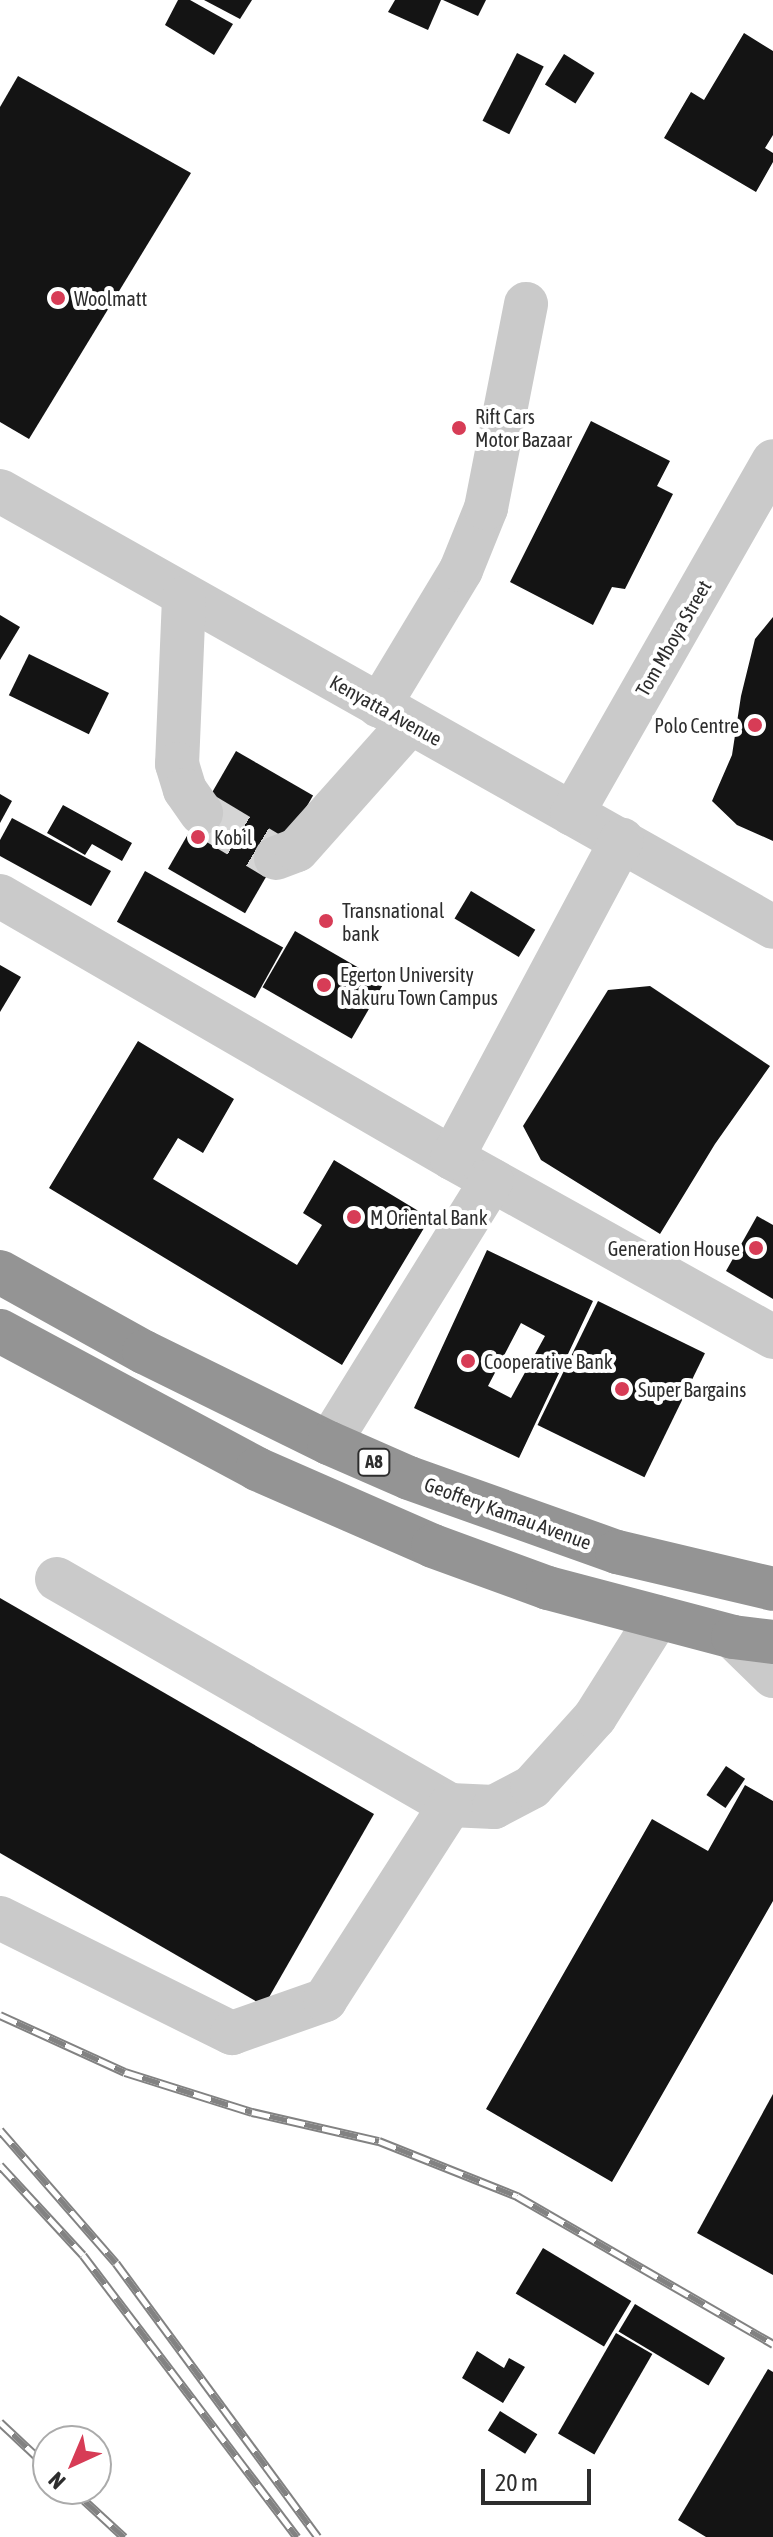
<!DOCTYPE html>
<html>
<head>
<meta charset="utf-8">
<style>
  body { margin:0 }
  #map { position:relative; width:773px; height:2537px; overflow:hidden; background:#fff; font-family:"Asap Condensed",sans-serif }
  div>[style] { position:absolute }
  .building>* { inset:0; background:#141414; transform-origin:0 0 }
  .minor-tunnel>* { height:44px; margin-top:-22px; transform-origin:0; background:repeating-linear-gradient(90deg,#d5d5d5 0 44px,transparent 0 66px) }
  .minor>* { height:44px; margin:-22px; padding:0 22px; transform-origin:22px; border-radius:22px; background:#cacaca }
  .highway>* { height:44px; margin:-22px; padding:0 22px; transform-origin:22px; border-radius:22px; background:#949494 }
  .rail>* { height:9px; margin-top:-4.5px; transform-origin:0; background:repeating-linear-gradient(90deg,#fff 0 18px,#828282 0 36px); box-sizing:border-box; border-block:2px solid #828282 }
  .dots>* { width:22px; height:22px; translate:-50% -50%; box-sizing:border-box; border:4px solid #fff; border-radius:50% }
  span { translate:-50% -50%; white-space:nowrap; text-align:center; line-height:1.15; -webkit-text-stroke:8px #fff; paint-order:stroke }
  .shield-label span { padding:2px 6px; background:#fff; border:2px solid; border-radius:6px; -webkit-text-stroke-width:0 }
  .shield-label { font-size:18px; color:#2d2d2d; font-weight:700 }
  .poi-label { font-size:20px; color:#2d2d2d }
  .left { translate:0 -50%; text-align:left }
  .right { translate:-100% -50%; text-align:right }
  .street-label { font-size:20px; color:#2d2d2d }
  .north { position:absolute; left:32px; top:2425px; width:80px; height:80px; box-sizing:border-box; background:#fff; border:2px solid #ababab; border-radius:50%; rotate:224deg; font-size:22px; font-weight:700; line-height:32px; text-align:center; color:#2d2d2d }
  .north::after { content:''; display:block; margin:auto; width:28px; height:36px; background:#d73c56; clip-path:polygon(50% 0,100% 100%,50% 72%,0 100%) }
  .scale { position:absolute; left:481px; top:2469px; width:110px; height:36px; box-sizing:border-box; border:4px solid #2d2d2d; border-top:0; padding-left:10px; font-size:24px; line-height:28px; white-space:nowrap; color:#2d2d2d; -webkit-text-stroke:6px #fff; paint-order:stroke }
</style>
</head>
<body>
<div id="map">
  <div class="building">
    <div style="clip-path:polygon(178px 0,190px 0,233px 24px,214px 55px,165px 25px)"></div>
    <div style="clip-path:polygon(204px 0,252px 0,240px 19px)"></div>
    <div style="clip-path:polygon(395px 0,441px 0,428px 30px,388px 12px)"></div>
    <div style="clip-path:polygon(443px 0,486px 0,478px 16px)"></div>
    <div style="clip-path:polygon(744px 33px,773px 51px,773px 135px,765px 148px,773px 153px,773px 162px,756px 192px,664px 138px,691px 92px,704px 100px)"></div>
    <div style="left:517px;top:53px;width:30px;height:76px;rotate:27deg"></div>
    <div style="left:564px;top:54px;width:36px;height:36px;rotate:32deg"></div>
    <div style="clip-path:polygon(18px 76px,191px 173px,29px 439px,0 422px,0 107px)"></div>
    <div style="clip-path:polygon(591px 421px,670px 461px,657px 486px,673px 494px,625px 589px,612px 587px,593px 625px,510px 582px)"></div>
    <div style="clip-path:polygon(0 615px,20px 627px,0 660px)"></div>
    <div style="clip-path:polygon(773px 617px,773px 841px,737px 825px,712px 801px,732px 755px,741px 696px,755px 639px)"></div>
    <div style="left:29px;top:654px;width:89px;height:46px;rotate:26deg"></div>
    <div style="left:236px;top:751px;width:89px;height:136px;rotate:30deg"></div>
    <div style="clip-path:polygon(0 794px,12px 801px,0 823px)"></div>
    <div style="clip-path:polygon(63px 805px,132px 843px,122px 861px,92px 844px,85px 855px,47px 833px)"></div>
    <div style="clip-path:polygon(12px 818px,111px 871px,91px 906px,0 856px,0 840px)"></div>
    <div style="left:145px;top:871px;width:158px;height:58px;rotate:29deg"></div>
    <div style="left:471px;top:891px;width:75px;height:32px;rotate:31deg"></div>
    <div style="left:295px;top:931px;width:103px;height:65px;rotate:30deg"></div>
    <div style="clip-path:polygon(0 965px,21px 977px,0 1012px)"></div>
    <div style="clip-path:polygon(650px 986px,770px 1066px,715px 1144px,660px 1234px,541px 1160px,523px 1126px,608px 990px)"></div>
    <div style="clip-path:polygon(138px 1041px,234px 1099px,203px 1153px,178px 1138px,153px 1179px,297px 1265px,322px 1225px,303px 1213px,334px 1160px,430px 1218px,342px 1365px,49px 1188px)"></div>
    <div style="clip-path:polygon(757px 1216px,773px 1225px,773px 1299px,726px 1271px)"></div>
    <div style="clip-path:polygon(evenodd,487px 1250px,593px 1301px,519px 1458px,414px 1408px,487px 1250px,521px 1323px,545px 1336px,511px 1398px,488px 1386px,521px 1323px)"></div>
    <div style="left:598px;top:1301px;width:119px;height:138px;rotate:26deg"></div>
    <div style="clip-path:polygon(0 1598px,374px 1814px,264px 2006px,0 1853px)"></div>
    <div style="left:726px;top:1766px;width:23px;height:35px;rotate:34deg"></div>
    <div style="clip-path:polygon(745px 1785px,773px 1801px,773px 1901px,612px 2182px,486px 2109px,652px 1819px,708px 1851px)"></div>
    <div style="clip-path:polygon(773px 2094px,773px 2275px,697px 2233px)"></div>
    <div style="left:543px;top:2248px;width:103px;height:53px;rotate:31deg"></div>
    <div style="left:635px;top:2304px;width:105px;height:32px;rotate:31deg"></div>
    <div style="left:616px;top:2333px;width:42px;height:116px;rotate:30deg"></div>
    <div style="clip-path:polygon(477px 2351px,504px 2368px,509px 2358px,525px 2367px,503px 2403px,462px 2378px)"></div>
    <div style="clip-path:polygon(768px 2369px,773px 2372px,773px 2537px,706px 2537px,678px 2520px)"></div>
    <div style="left:500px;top:2411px;width:44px;height:23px;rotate:32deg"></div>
  </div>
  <div class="minor-tunnel">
    <div style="left:201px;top:813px;width:87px;rotate:31deg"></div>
  </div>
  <div class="minor">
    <div style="left:0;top:491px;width:887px;rotate:29.42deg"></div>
    <div style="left:184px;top:598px;width:166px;rotate:92.4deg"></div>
    <div style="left:177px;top:764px;width:27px;rotate:73deg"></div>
    <div style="left:185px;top:790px;width:28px;rotate:55deg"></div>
    <div style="left:379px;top:706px;width:159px;rotate:-58.9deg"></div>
    <div style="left:461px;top:570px;width:67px;rotate:-68deg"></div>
    <div style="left:486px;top:508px;width:208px;rotate:-78.9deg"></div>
    <div style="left:572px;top:814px;width:406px;rotate:-60.3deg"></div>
    <div style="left:276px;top:858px;width:22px;rotate:-21deg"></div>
    <div style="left:297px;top:850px;width:170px;rotate:-48.3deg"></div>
    <div style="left:0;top:896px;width:522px;rotate:30.1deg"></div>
    <div style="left:452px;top:1158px;width:368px;rotate:29.1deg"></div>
    <div style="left:452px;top:1158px;width:361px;rotate:-61.9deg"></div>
    <div style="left:329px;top:1443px;width:309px;rotate:-58.2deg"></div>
    <div style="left:57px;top:1579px;width:453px;rotate:29.9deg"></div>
    <div style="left:450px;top:1805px;width:44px;rotate:2.6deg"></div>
    <div style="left:494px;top:1807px;width:43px;rotate:-27.8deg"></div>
    <div style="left:532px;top:1787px;width:94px;rotate:-48deg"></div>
    <div style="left:595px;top:1717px;width:118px;rotate:-57.8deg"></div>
    <div style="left:733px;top:1637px;width:56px;rotate:44.3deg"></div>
    <div style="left:0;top:1918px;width:259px;rotate:26.4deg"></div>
    <div style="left:232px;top:2033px;width:99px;rotate:-19.5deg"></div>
    <div style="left:325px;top:2000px;width:232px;rotate:-57.3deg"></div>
  </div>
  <div class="highway">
    <div style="left:0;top:1272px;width:165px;rotate:29.1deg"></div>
    <div style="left:144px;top:1352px;width:206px;rotate:26.2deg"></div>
    <div style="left:329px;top:1443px;width:87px;rotate:23.6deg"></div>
    <div style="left:409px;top:1478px;width:221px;rotate:19.6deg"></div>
    <div style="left:617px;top:1552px;width:160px;rotate:13.3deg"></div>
    <div style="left:0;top:1331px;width:292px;rotate:28.2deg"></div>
    <div style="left:257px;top:1469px;width:192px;rotate:23.6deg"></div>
    <div style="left:433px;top:1546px;width:122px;rotate:20.1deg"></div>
    <div style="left:548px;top:1588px;width:191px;rotate:14.8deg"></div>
    <div style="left:733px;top:1637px;width:40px;rotate:7.1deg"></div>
  </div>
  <div class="rail">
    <div style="left:0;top:2015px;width:137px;rotate:24.5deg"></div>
    <div style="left:125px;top:2072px;width:133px;rotate:17.5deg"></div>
    <div style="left:252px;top:2112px;width:130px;rotate:12.9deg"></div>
    <div style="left:379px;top:2141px;width:149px;rotate:21.7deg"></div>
    <div style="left:517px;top:2196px;width:296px;rotate:30deg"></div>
    <div style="left:0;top:2130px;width:176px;rotate:48.9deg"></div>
    <div style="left:116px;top:2263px;width:340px;rotate:53.6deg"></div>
    <div style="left:0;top:2165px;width:122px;rotate:47.3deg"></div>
    <div style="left:83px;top:2255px;width:354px;rotate:52.8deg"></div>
    <div style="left:0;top:2422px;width:66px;rotate:43.2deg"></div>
    <div style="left:72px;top:2489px;width:71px;rotate:42.7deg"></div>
  </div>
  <div class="dots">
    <div style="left:58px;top:298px;background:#d73c56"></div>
    <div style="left:459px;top:428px;background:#d73c56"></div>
    <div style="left:755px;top:725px;background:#d73c56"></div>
    <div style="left:198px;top:837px;background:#d73c56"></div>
    <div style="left:326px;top:921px;background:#d73c56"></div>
    <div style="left:324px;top:985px;background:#d73c56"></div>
    <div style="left:354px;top:1217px;background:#d73c56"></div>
    <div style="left:756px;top:1248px;background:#d73c56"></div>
    <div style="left:468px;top:1361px;background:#d73c56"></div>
    <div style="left:622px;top:1389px;background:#d73c56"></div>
  </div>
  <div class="shield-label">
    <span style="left:374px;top:1462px">A8</span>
  </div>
  <div class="poi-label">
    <span class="left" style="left:74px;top:298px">Woolmatt</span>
    <span class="left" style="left:475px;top:428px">Rift Cars<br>Motor Bazaar</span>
    <span class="right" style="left:739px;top:725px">Polo Centre</span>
    <span class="left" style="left:214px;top:837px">Kobil</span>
    <span class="left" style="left:342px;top:922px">Transnational<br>bank</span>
    <span class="left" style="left:340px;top:986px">Egerton University<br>Nakuru Town Campus</span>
    <span class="left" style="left:370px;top:1217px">M Oriental Bank</span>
    <span class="right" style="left:740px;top:1248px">Generation House</span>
    <span class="left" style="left:484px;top:1361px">Cooperative Bank</span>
    <span class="left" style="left:638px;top:1389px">Super Bargains</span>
  </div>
  <div class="street-label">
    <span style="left:673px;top:638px;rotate:-60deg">Tom Mboya Street</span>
    <span style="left:386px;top:710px;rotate:29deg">Kenyatta Avenue</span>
    <span style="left:508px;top:1513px;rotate:20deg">Geoffery Kamau Avenue</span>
  </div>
  <div class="north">N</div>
  <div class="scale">20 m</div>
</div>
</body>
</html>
